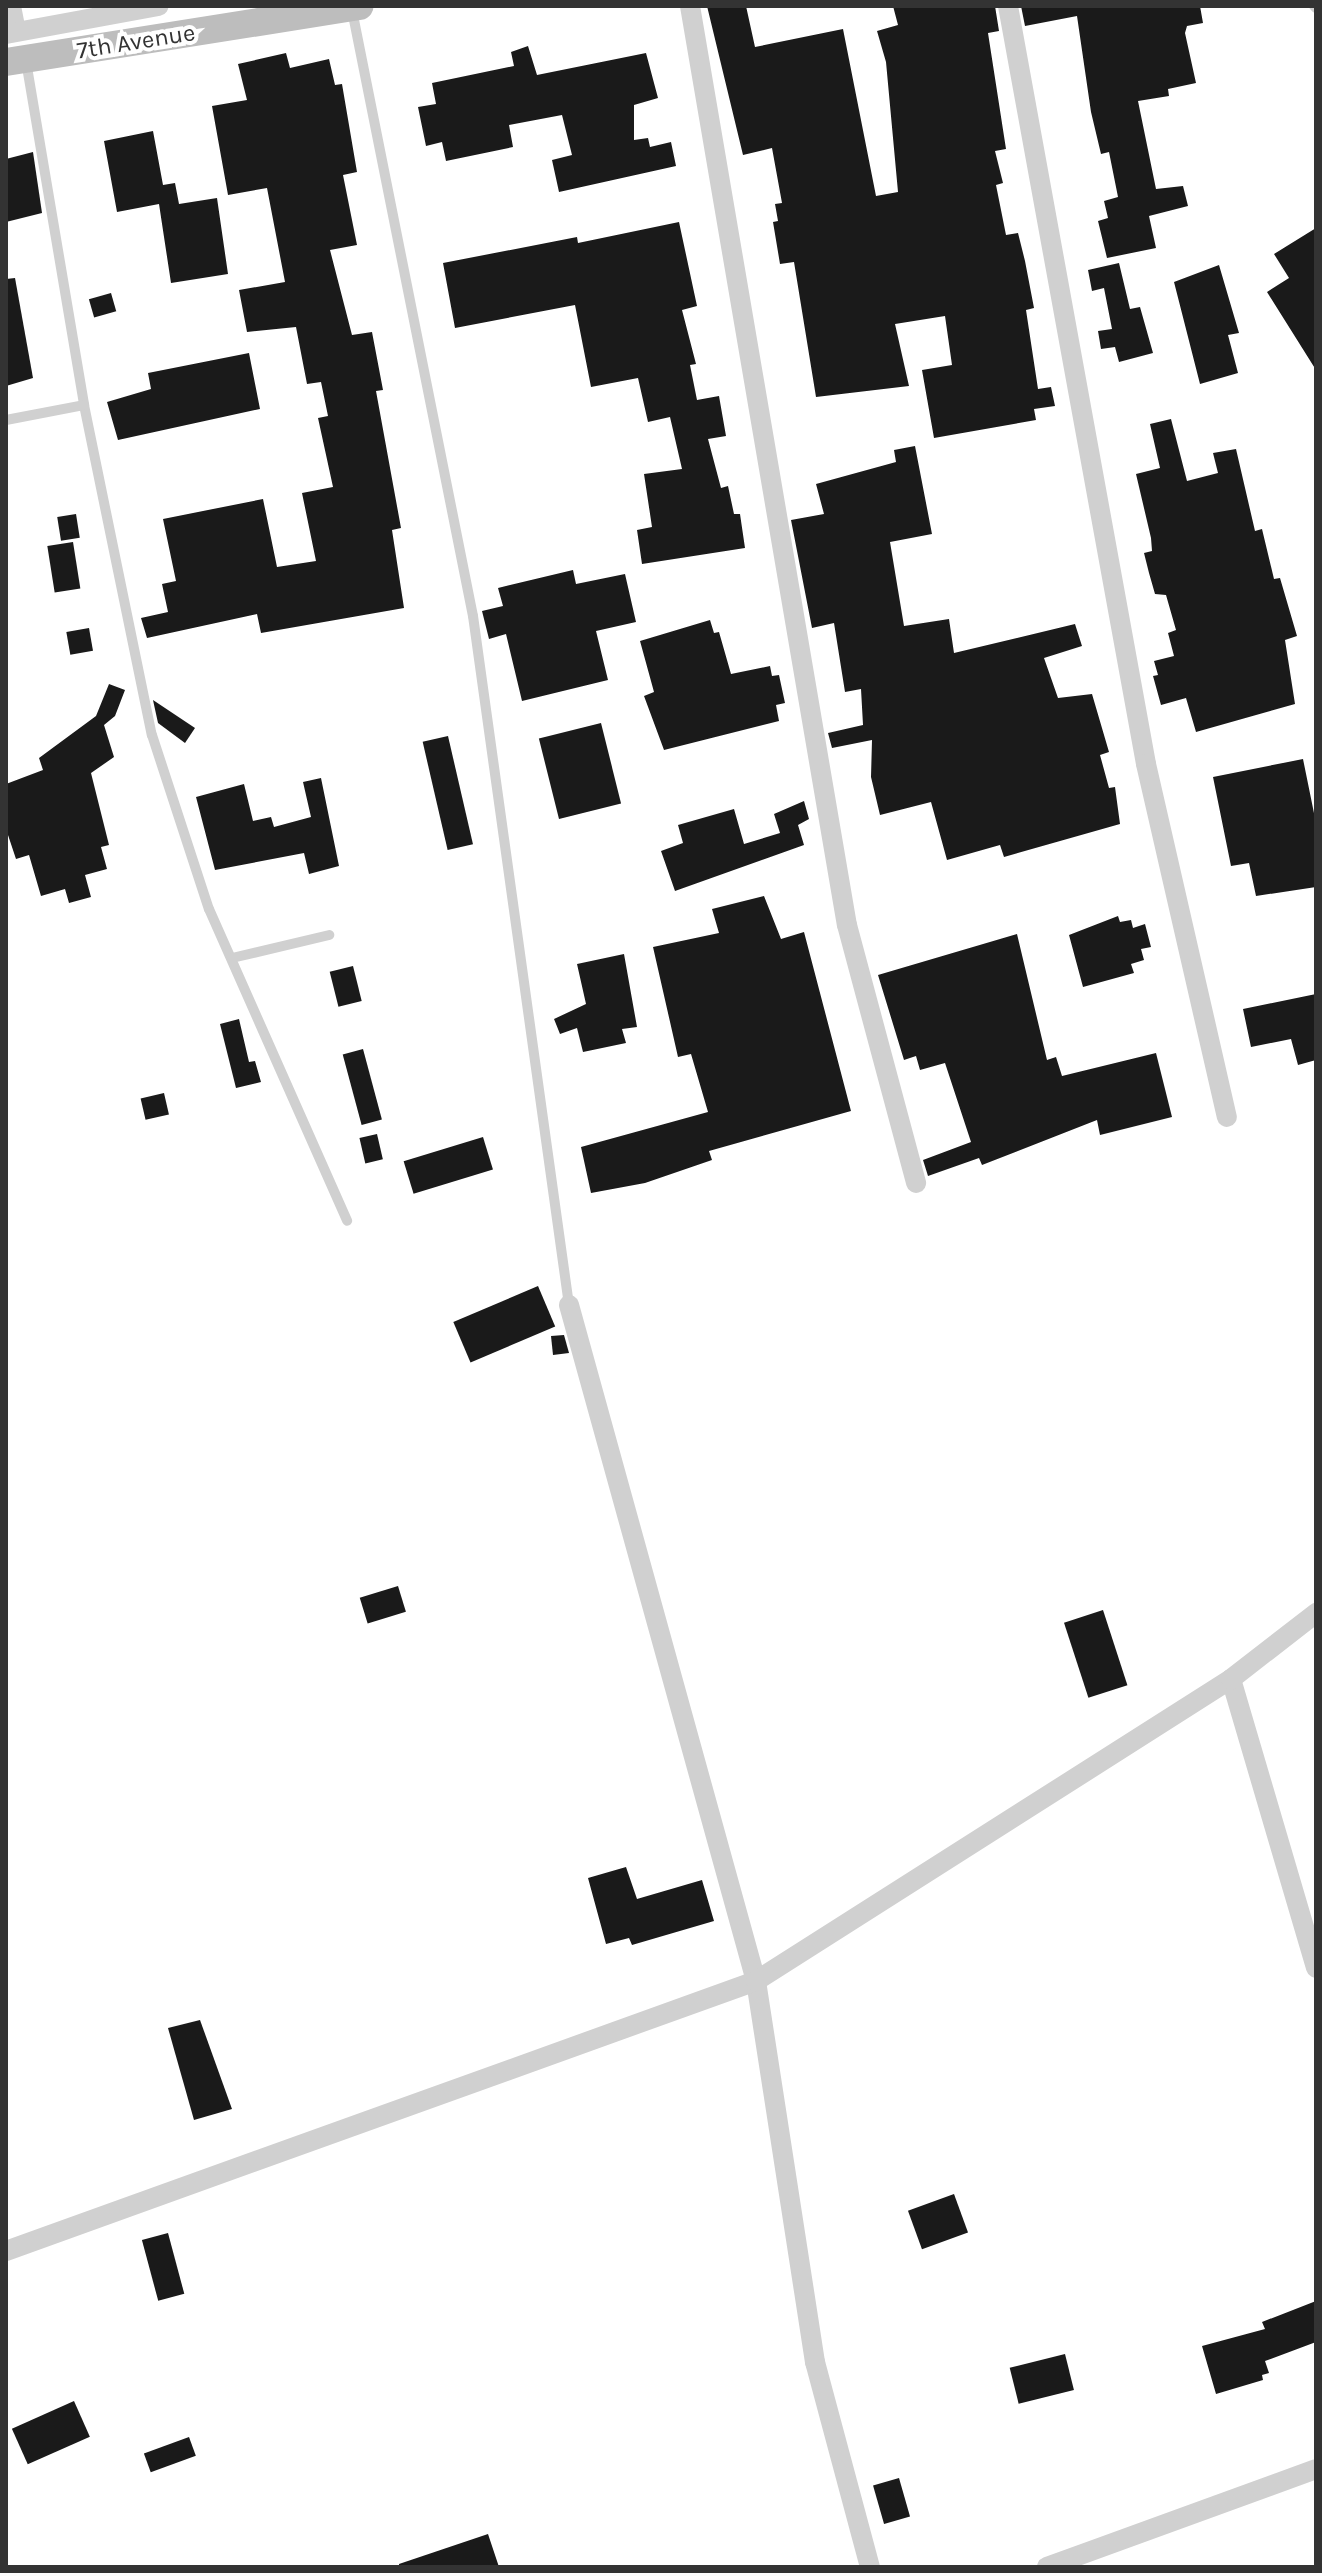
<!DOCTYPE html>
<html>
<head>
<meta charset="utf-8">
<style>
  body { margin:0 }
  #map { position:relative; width:1322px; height:2573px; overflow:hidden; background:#fff; font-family:Karla,sans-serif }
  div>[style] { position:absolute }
  .building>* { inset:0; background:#1a1a1a; transform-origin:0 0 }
  .lane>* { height:10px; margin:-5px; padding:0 5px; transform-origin:5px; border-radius:5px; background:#d0d0d0 }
  .street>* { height:20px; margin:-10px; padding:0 10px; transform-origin:10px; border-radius:10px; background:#d0d0d0 }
  .secondary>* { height:28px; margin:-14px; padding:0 14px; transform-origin:14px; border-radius:14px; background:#bdbdbd }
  span { translate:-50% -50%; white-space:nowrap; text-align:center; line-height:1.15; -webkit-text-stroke:8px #fff; paint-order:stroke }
  .street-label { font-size:24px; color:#333 }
  .frame { position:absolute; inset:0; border:8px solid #333; pointer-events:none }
</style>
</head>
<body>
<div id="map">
  <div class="building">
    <div style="clip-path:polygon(707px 6px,746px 6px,755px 47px,843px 29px,876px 196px,898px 192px,886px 62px,877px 31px,898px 25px,893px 6px,995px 6px,999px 31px,988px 33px,1006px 149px,995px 151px,1003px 183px,996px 185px,1006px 235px,1018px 233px,1025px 261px,1034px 308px,1026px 310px,1038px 389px,1051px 387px,1055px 406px,1034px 409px,1036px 420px,934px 438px,922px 370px,952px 365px,945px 316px,895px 324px,909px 386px,816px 397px,794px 262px,780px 264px,773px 222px,778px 221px,775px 204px,782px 203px,772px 148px,743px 155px)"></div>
    <div style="clip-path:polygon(1021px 6px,1200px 6px,1203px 23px,1187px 26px,1185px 33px,1196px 83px,1168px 89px,1169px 96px,1138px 101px,1156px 189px,1183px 186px,1188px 206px,1149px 216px,1156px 248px,1107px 258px,1098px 221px,1108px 218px,1104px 201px,1118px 197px,1109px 152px,1101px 154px,1091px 112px,1077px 16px,1025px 26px)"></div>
    <div style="clip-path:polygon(528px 46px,537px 75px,646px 53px,658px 98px,634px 105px,634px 140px,648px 138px,650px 147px,671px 142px,676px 166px,559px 192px,552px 160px,572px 155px,562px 115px,509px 125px,513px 147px,446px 161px,442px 142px,426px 146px,418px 107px,436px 104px,432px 83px,514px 66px,511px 52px)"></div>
    <div style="clip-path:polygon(286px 53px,290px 68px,329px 59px,335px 85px,342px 84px,357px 172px,343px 175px,357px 245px,330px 250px,352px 335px,372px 332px,383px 390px,376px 391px,401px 528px,392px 530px,404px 608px,261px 633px,257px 614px,147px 638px,141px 618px,168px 612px,162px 584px,176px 581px,163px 519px,263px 499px,277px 567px,316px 561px,302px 493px,333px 487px,318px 418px,328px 416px,321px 382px,307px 384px,296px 327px,247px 332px,239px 290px,285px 282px,267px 188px,228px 195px,212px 106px,247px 100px,238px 64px)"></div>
    <div style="clip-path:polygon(153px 131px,163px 185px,175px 183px,179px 204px,217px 198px,228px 274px,171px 283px,159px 204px,117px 212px,104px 141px)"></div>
    <div style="clip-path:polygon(33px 152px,42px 213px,6px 222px,6px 159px)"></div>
    <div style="clip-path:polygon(679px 222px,697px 306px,682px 310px,696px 364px,690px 365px,697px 400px,719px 396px,726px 436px,708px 439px,721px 488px,728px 486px,734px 514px,740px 514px,745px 548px,642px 564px,637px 530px,652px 527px,644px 474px,682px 469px,670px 417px,648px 422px,638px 378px,591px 387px,575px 305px,455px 328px,443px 263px,577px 237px,578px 243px)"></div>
    <div style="clip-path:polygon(1316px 228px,1316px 370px,1267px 292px,1289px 278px,1274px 254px)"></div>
    <div style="clip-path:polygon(1119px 263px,1130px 309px,1140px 307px,1153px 353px,1119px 362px,1115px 347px,1101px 349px,1098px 331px,1112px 329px,1104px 288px,1092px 291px,1088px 270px)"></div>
    <div style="clip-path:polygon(1219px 265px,1239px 333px,1228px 335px,1238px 373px,1200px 384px,1174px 282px)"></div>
    <div style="clip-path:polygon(15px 278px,33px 378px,6px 386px,6px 279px)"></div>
    <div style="left:111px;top:293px;width:19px;height:23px;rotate:74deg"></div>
    <div style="clip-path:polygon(249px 353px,260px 409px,118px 440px,107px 402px,151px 389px,148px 373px)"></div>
    <div style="clip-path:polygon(1171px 419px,1187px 481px,1218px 473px,1213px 453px,1236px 449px,1255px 531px,1262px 529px,1274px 579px,1280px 578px,1297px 636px,1285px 640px,1295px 704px,1196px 732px,1186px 698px,1161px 705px,1153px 676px,1158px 675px,1154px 661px,1174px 656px,1168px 633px,1176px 630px,1166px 595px,1155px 594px,1149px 573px,1144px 553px,1152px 551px,1151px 538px,1136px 474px,1160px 468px,1150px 424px)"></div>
    <div style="clip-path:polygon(915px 446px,932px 534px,890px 542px,904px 626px,949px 619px,954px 653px,1075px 624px,1082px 646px,1044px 658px,1058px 698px,1092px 694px,1109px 752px,1100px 755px,1109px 788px,1115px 787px,1120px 824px,1004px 857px,1000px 845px,947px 860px,931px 802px,880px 815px,871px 777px,872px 740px,832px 748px,828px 733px,863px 725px,861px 689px,845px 692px,834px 623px,812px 628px,791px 520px,824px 514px,816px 484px,896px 462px,894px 450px)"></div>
    <div style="left:76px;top:514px;width:24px;height:19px;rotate:81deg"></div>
    <div style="left:73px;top:542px;width:47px;height:26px;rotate:81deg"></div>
    <div style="clip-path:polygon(573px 570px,576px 584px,625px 574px,636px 622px,596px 631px,608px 680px,522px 701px,506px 634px,489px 639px,482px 611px,503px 606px,498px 588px)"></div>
    <div style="clip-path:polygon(710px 620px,714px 633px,719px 632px,731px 674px,770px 666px,772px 676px,779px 675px,785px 703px,776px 705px,779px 721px,664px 750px,644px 696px,654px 692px,640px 641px)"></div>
    <div style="left:89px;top:628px;width:23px;height:23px;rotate:80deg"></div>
    <div style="clip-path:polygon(109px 684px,125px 690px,115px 716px,104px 725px,114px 757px,91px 773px,109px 845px,101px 847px,107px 869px,85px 875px,91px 897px,69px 903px,65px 889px,41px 896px,29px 855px,16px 859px,6px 829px,6px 784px,43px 770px,39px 758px,96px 716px)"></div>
    <div style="clip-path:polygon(153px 700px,195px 728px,185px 743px,158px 723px)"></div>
    <div style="left:601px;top:723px;width:83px;height:64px;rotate:76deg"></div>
    <div style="left:448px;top:736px;width:111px;height:26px;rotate:77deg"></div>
    <div style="clip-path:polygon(1303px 759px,1316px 823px,1316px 887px,1256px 896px,1249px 863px,1231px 866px,1213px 777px)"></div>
    <div style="clip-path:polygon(321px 778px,339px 866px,309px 874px,304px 853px,215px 870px,196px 797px,244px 784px,253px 821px,271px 817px,274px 827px,311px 817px,303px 782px)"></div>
    <div style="clip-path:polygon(804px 801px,809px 819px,798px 825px,804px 845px,675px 891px,661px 851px,683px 843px,678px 825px,734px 809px,744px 844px,780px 833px,774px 814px)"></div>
    <div style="clip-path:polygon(764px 896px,781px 939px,804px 932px,851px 1111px,709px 1151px,712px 1160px,645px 1183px,591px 1193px,581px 1147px,708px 1112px,691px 1054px,678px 1057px,653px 947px,719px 933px,712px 909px)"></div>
    <div style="clip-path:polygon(1118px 916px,1120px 922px,1131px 920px,1133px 928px,1145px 924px,1151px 947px,1141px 949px,1144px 960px,1131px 964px,1134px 973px,1083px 987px,1069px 935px)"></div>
    <div style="clip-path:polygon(1017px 934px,1047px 1060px,1056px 1057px,1062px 1076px,1156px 1053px,1172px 1117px,1100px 1135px,1097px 1120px,982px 1165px,979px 1158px,928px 1176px,923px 1160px,971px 1142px,945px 1063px,920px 1070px,916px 1056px,904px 1060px,878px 975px)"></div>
    <div style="clip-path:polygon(624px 954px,637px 1027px,622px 1029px,626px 1043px,583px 1052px,577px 1028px,560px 1034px,554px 1019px,586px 1004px,577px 964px)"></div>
    <div style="left:353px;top:966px;width:36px;height:24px;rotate:76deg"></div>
    <div style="clip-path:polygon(1316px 994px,1316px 1060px,1298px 1065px,1291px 1039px,1251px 1047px,1243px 1009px)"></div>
    <div style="clip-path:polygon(239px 1019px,249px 1062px,255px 1061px,261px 1082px,236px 1088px,220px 1024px)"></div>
    <div style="left:363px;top:1049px;width:73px;height:21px;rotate:75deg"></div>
    <div style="left:164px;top:1093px;width:22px;height:24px;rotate:77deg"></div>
    <div style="left:377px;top:1134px;width:26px;height:18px;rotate:77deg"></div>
    <div style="left:483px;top:1137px;width:34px;height:83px;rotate:73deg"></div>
    <div style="left:538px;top:1286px;width:44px;height:92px;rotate:67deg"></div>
    <div style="clip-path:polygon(564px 1335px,569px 1353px,553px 1355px,551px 1336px)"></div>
    <div style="left:398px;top:1586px;width:27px;height:40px;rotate:73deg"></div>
    <div style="left:1103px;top:1610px;width:79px;height:41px;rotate:72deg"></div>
    <div style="clip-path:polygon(626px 1867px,637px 1899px,702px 1880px,714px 1921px,632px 1945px,629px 1938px,606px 1944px,588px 1878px)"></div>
    <div style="clip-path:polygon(200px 2020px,232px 2109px,194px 2120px,168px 2028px)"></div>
    <div style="left:954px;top:2194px;width:41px;height:49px;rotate:70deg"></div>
    <div style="left:168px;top:2233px;width:63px;height:27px;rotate:75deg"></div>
    <div style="clip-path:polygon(1316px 2301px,1316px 2342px,1265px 2361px,1269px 2373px,1262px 2375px,1263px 2380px,1216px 2394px,1202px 2346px,1265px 2329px,1262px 2322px)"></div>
    <div style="left:1065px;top:2354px;width:37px;height:57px;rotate:76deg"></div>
    <div style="left:74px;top:2401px;width:39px;height:68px;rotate:66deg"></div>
    <div style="left:189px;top:2437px;width:20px;height:48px;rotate:70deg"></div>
    <div style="left:899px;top:2478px;width:40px;height:27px;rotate:74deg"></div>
    <div style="clip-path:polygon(488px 2534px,499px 2567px,399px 2567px,399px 2564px)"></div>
  </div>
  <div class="lane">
    <div style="left:1314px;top:6px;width:3px;rotate:45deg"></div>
    <div style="left:352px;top:10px;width:618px;rotate:78.71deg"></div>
    <div style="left:473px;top:616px;width:696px;rotate:82.07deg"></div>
    <div style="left:26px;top:61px;width:349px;rotate:80.4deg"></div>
    <div style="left:84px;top:405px;width:337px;rotate:78.4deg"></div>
    <div style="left:152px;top:735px;width:183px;rotate:71.9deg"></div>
    <div style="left:209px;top:909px;width:341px;rotate:66.1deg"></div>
    <div style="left:6px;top:420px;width:79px;rotate:-10.9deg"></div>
    <div style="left:232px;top:958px;width:100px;rotate:-13.3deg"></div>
  </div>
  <div class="street">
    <div style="left:11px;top:6px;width:26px;rotate:79deg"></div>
    <div style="left:690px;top:6px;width:932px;rotate:80.31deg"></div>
    <div style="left:847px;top:925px;width:267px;rotate:75deg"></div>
    <div style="left:1008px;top:6px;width:770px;rotate:79.68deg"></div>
    <div style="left:1146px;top:764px;width:362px;rotate:77.1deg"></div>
    <div style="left:6px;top:34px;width:155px;rotate:-10.4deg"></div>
    <div style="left:569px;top:1305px;width:701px;rotate:74.54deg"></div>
    <div style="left:756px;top:1981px;width:386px;rotate:81.2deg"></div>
    <div style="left:815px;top:2362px;width:212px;rotate:75deg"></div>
    <div style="left:1231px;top:1679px;width:301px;rotate:73.6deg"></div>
    <div style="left:6px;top:2251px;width:797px;rotate:-19.8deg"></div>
    <div style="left:756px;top:1981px;width:563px;rotate:-32.45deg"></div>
    <div style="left:1231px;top:1679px;width:108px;rotate:-37.8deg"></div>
    <div style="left:1047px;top:2567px;width:286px;rotate:-20deg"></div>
  </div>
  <div class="secondary">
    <div style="left:6px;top:62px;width:358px;rotate:-9deg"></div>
  </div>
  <div class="street-label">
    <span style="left:136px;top:42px;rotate:-9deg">7th Avenue</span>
  </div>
  <div class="frame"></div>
</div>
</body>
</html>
